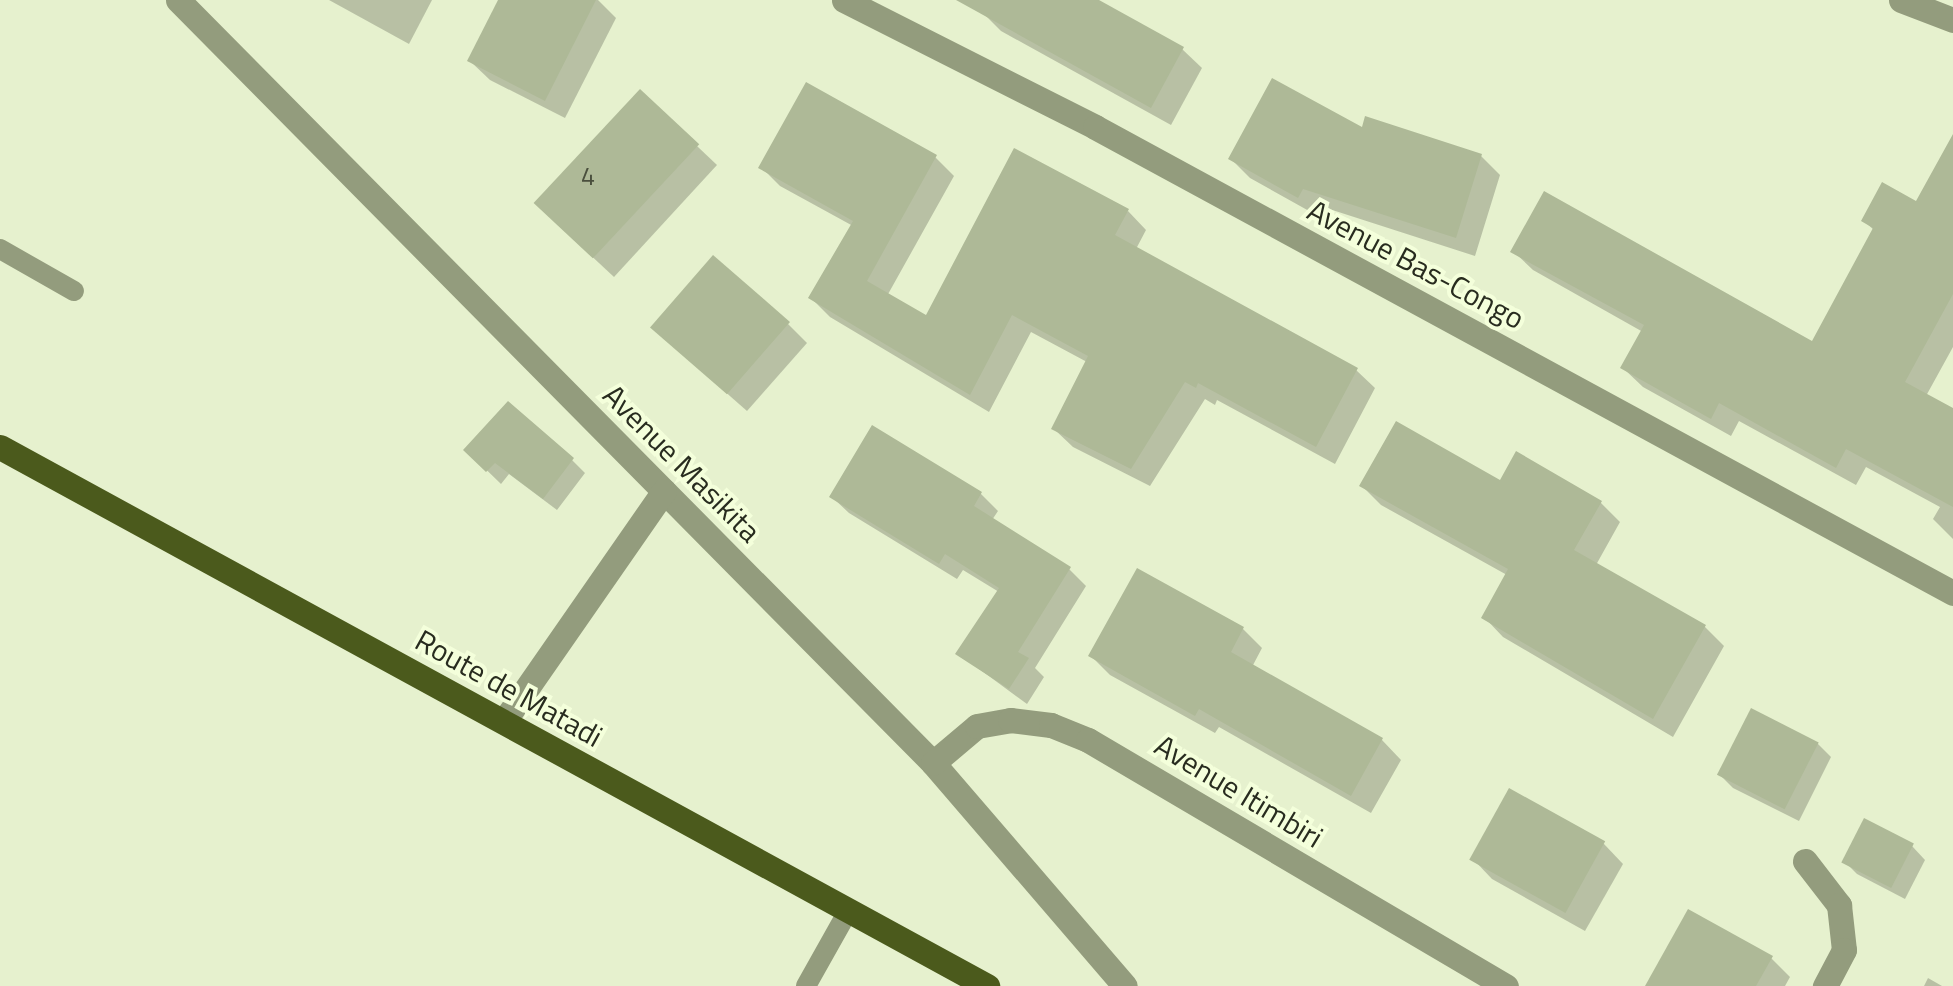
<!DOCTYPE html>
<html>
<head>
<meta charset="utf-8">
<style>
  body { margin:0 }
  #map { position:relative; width:1953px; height:986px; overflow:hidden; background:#e6f1ce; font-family:"Titillium Web",sans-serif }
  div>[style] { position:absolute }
  .shadow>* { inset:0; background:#0003 }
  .building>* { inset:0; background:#aeb997; transform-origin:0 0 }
  .service>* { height:20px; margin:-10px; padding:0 10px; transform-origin:10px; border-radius:10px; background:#939c7d }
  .minor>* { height:25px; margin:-12.5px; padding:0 12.5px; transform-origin:12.5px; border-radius:12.5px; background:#939c7d }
  .primary>* { height:25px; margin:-12.5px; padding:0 12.5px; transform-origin:12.5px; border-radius:12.5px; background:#4b5a1c }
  span { translate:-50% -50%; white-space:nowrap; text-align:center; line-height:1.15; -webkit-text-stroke:8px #f4ffdb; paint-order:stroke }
  .number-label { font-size:25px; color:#4a4f3d }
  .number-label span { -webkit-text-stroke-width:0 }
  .street-label { font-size:30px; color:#282c1f }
</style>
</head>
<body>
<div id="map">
  <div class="shadow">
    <div style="clip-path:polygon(329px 0,432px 0,409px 44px)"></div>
    <div style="clip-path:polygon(501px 0,598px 0,616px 18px,565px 118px,490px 80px,470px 61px)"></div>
    <div style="clip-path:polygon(988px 0,1094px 0,1182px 49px,1202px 68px,1171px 125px,1001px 31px,982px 12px)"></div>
    <div style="clip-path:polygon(640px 92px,717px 165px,614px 277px,556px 223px)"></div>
    <div style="clip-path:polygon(1363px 131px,1481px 156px,1500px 175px,1475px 256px,1323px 207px,1318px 216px,1250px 178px,1231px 159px)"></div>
    <div style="clip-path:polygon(1953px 139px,1953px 347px,1926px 396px,1953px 411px,1953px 539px,1933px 519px,1940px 507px,1866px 467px,1856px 485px,1739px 421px,1731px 436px,1643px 387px,1623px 368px,1643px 332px,1533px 270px,1513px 251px,1813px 345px,1875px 231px,1864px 221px,1917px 205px)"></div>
    <div style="clip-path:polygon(935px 157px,954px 176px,887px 296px,926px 318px,1128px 211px,1146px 230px,1136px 249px,1356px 370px,1375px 388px,1335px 464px,1217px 400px,1215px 405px,1205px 399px,1150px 486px,1073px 447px,1054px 429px,1087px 362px,1031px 332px,989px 412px,830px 317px,811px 298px,853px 226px,780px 186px,761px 167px)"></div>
    <div style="clip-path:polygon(788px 324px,807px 343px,747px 411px,673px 346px)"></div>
    <div style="clip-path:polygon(873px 428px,981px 494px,998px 511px,992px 520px,1069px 569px,1086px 586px,1035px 668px,1044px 677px,1027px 704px,959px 654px,999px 592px,963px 570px,957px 579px,849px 513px,832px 497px)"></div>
    <div style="clip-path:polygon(466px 450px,572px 460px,585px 473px,557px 510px,509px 474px,501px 484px)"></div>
    <div style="clip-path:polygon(1362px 486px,1601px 503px,1620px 522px,1596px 565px,1705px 627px,1724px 646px,1673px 737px,1503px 637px,1484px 617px,1507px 575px,1381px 505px)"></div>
    <div style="clip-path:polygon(1243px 629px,1262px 648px,1252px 667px,1382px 740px,1401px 760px,1371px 813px,1219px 727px,1215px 733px,1110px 675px,1091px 656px)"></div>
    <div style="clip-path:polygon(1752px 711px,1818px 744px,1831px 757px,1799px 821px,1733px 788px,1720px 775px)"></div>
    <div style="clip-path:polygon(1510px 792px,1604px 844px,1623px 864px,1585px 931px,1492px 879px,1473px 859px)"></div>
    <div style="clip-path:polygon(1912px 846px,1925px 860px,1905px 899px,1857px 874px,1844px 861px)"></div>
    <div style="clip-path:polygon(1771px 958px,1790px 977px,1785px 986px,1648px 986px)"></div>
    <div style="clip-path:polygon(1928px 978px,1942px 986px,1924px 986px)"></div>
  </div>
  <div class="building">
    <div style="clip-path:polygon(498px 0,596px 0,545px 101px,467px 61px)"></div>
    <div style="clip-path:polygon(956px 0,1099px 0,1184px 47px,1151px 108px)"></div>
    <div style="clip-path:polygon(1272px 78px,1362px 127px,1365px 116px,1482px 154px,1456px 238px,1303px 189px,1298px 198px,1228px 159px)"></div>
    <div style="clip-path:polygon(806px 82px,937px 155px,867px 281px,926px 315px,1014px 148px,1129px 209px,1115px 235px,1358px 368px,1316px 447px,1198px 383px,1196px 388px,1185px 382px,1131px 469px,1051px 429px,1088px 356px,1012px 315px,970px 395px,808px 298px,853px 221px,758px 168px)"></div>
    <div style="left:640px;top:89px;width:81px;height:156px;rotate:43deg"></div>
    <div style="clip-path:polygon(1953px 134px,1953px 294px,1905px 382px,1953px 408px,1953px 507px,1846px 449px,1836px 468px,1719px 403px,1711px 419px,1620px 368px,1644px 325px,1510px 252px,1544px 191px,1812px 341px,1873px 228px,1861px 221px,1882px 182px,1916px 201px)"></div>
    <div style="left:713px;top:255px;width:102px;height:96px;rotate:41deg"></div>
    <div style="clip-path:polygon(508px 401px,574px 458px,543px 499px,495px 463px,486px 472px,463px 450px)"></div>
    <div style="clip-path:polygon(1396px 421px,1500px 480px,1516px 451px,1602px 501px,1574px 550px,1706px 625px,1653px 719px,1481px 618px,1508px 569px,1359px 486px)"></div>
    <div style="clip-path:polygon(872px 425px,982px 492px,974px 506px,1071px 567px,1018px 652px,1029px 658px,1009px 689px,955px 654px,999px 588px,945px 554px,939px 564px,829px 497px)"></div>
    <div style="clip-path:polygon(1137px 568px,1244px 627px,1231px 652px,1383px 738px,1351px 796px,1199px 709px,1195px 716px,1088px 656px)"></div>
    <div style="left:1751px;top:708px;width:76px;height:75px;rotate:27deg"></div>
    <div style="left:1509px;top:788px;width:110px;height:82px;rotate:29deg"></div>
    <div style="left:1864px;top:818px;width:56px;height:50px;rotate:27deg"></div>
    <div style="clip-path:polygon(1688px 909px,1773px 956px,1756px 986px,1645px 986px)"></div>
  </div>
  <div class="service">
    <div style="left:0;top:249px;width:85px;rotate:29.6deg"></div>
    <div style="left:806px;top:986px;width:84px;rotate:-60.7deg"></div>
  </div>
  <div class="minor">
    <div style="left:178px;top:0;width:1073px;rotate:45.3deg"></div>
    <div style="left:933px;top:763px;width:294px;rotate:49.3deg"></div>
    <div style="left:844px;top:0;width:281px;rotate:26.8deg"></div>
    <div style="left:1095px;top:127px;width:976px;rotate:28.51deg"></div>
    <div style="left:1901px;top:0;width:56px;rotate:21deg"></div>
    <div style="left:504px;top:721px;width:280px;rotate:-55.2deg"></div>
    <div style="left:933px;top:763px;width:57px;rotate:-40.1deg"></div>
    <div style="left:977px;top:726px;width:34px;rotate:-10deg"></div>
    <div style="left:1010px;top:720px;width:41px;rotate:7deg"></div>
    <div style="left:1051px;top:725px;width:40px;rotate:22deg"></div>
    <div style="left:1088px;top:740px;width:485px;rotate:30.5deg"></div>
    <div style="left:1805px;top:861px;width:56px;rotate:52.3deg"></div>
    <div style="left:1839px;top:905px;width:45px;rotate:83.7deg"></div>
    <div style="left:1844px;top:950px;width:41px;rotate:117.8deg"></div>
  </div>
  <div class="primary">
    <div style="left:0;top:447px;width:1125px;rotate:28.64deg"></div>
  </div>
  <div class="number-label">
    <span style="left:588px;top:176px">4</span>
  </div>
  <div class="street-label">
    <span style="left:1416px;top:264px;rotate:28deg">Avenue Bas-Congo</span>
    <span style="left:682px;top:463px;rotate:45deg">Avenue Masikita</span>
    <span style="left:509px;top:688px;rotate:29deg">Route de Matadi</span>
    <span style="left:1239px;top:791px;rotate:31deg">Avenue Itimbiri</span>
  </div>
</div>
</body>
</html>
